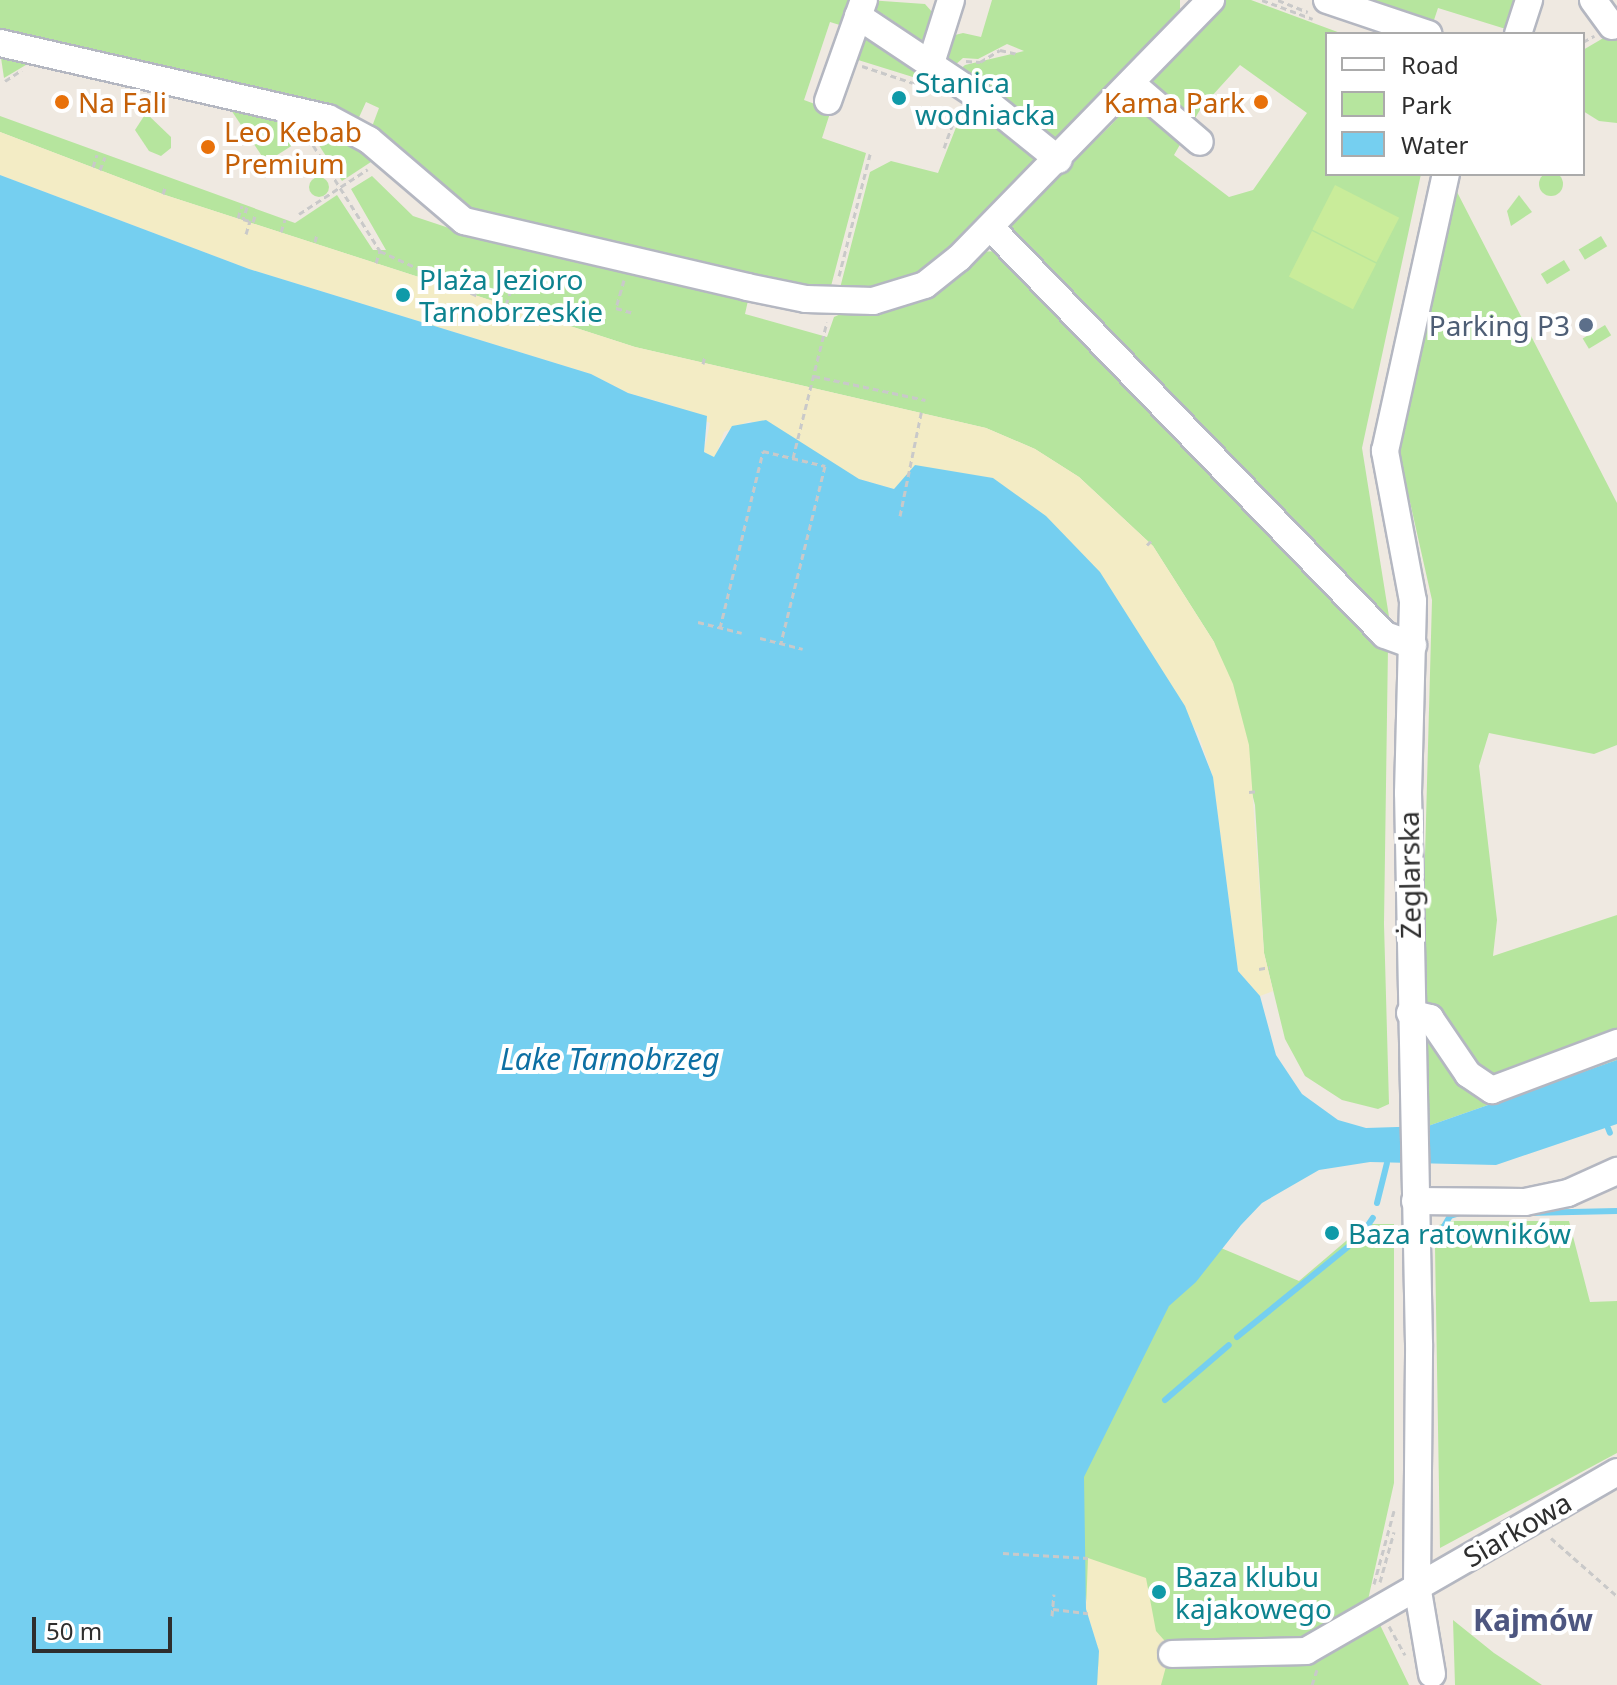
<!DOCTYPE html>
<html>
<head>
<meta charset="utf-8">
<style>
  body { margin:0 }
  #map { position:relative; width:1617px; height:1685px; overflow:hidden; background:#efe9e1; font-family:"Noto Sans",sans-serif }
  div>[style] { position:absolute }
  .green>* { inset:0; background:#b6e59e; transform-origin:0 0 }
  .round { border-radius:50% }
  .sand>* { inset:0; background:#f3ecc5 }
  .pitch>* { inset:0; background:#c9ec9a; transform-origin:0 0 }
  .water>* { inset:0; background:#75cff0 }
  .stream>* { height:6px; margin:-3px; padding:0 3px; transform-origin:3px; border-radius:3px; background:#75cff0 }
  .path>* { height:3px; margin-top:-1.5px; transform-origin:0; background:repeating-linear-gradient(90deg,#c9c9c9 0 6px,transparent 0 10px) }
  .roads { filter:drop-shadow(2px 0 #b4b7c1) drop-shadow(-2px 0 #b4b7c1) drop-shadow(0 2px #b4b7c1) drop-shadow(0 -2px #b4b7c1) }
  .minor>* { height:26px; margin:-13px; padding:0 13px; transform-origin:13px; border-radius:13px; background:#fff }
  .dots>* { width:22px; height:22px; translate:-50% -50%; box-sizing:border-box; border:4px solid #fff; border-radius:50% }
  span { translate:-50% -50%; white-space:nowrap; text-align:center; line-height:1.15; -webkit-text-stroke:8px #fff; paint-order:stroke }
  .culture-label { font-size:28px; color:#0d838f }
  .left { translate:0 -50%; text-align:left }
  .food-label { font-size:28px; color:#c56008 }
  .right { translate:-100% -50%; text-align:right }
  .service-label { font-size:28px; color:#4e5e75 }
  .street-label { font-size:28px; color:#2e2e2e }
  .water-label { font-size:30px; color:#0d6fa3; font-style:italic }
  .neighbourhood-label { font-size:30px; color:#4d5680; font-weight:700 }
  .legend { position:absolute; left:1325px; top:32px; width:260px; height:144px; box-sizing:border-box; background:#fff; border:2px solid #ababab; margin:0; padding:10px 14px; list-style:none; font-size:24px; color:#2e2e2e }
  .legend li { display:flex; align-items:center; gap:16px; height:40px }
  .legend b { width:40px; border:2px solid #ababab }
  .scale { position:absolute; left:32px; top:1617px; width:140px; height:36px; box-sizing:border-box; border:4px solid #2e2e2e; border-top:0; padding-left:10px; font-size:24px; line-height:28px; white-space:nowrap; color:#2e2e2e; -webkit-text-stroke:6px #fff; paint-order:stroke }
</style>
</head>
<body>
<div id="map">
  <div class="green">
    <div style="clip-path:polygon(0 0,852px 0,843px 26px,830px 22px,804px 100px,831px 110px,822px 138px,866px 153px,830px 290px,475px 218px,370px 132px,379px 108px,366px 102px,356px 124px,0 36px)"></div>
    <div style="clip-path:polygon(868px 0,925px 4px,933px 13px,928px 34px,920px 42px,909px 40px,909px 32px,883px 14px,876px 16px)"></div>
    <div style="clip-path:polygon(992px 0,1180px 0,1180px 9px,1053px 146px,958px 71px,965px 65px,1024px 51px,1007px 44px,978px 59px,963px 58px,954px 66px,944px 63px,951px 36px,963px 33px,981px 37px)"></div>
    <div style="clip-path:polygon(evenodd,1225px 0,1251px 0,1343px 34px,1327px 34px,1327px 174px,1421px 174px,1362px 448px,1391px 629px,1006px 228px,1111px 125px,1225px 0,1240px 65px,1307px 113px,1253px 190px,1229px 197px,1174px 155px,1201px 108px,1240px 65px)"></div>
    <div style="clip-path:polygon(1368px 0,1522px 0,1509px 30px,1438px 8px,1433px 23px)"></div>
    <div style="clip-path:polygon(1617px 30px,1617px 123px,1599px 121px,1583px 111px,1583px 50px)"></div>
    <div style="clip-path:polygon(865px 32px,904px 63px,918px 65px,916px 78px,855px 59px)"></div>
    <div style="clip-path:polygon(0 51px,36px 59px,4px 78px)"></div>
    <div style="clip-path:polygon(968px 97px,1037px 152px,1038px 163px,948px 256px,906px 287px,839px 292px,870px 172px,891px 161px,938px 173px)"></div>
    <div style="clip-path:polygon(227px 104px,286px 117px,301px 140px,266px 162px)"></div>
    <div style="clip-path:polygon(146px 113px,171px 137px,171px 148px,161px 156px,149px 151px,135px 130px)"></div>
    <div style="clip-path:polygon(0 116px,295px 223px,337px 195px,373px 250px,386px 250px,351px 189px,372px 176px,413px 216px,449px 228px,749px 296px,745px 314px,827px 337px,834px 317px,978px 252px,997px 251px,1388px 647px,1384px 924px,1389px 1104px,1378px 1109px,1342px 1100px,1305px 1076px,1285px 1039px,1264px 953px,1255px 805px,1214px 642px,1153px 546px,1079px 477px,1035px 449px,986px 428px,635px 347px,165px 195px,0 132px)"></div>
    <div style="clip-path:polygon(304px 122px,329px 128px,377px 158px,342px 181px)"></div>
    <div class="round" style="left:1539px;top:172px;width:24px;height:24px"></div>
    <div class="round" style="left:309px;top:177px;width:20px;height:20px"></div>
    <div style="clip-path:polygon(1457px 192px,1617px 503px,1617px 745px,1594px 754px,1489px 733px,1479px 766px,1497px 920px,1493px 956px,1617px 915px,1617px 1060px,1428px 1126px,1421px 1002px,1432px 600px,1399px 453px)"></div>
    <div style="clip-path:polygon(1519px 195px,1532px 212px,1511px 226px,1507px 211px)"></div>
    <div style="left:1601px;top:236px;width:12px;height:26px;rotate:59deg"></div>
    <div style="left:1564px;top:260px;width:12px;height:27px;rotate:59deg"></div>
    <div style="left:1605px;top:325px;width:12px;height:26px;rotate:59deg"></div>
    <div style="clip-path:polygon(1450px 1221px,1569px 1221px,1590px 1302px,1617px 1301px,1617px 1453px,1440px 1548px,1435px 1247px,1439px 1225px)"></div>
    <div style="clip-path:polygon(1366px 1224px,1394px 1224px,1394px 1483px,1368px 1600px,1409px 1685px,1097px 1685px,1099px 1651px,1045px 1433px,1221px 1248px,1299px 1281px)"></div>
    <div style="clip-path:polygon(1453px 1620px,1494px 1653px,1542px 1685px,1455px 1685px)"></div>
  </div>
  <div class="sand">
    <div style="clip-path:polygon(0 132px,165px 195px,635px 347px,986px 428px,1035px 449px,1079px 477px,1153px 546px,1214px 642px,1233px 684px,1249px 745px,1264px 953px,1273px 991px,1260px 996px,1238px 971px,1213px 777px,1198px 733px,993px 478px,915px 466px,894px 489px,859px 479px,750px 421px,724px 432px,715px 458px,704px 452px,710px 423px,671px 405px,628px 393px,591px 374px,249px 269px,0 175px)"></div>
    <div style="clip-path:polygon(1088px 1558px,1146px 1578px,1156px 1631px,1171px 1648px,1161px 1685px,1097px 1685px,1099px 1651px,1086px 1609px)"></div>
  </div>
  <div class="pitch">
    <div style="left:1335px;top:185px;width:72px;height:50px;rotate:27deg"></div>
    <div style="left:1312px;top:231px;width:72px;height:51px;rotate:27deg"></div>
  </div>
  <div class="water">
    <div style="clip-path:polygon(0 175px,249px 269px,591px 374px,628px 393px,707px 416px,704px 452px,714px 457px,732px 426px,766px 420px,859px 479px,894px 489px,915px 465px,993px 478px,1046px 516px,1100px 572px,1185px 706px,1213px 777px,1238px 971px,1260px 996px,1276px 1055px,1302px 1094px,1338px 1120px,1366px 1128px,1428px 1126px,1617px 1060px,1617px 1124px,1496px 1165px,1370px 1162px,1319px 1170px,1262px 1203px,1241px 1225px,1196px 1282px,1169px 1306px,1084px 1477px,1086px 1609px,1099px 1651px,1097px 1685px,0 1685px)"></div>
  </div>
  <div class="stream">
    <div style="left:1608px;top:1128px;width:5px;rotate:68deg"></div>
    <div style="left:1377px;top:1203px;width:41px;rotate:-76deg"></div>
    <div style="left:1527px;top:1213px;width:90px;rotate:-1.3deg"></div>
    <div style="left:1443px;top:1228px;width:14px;rotate:-60deg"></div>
    <div style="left:1450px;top:1216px;width:10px;rotate:-17deg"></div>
    <div style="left:1237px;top:1337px;width:159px;rotate:-39.1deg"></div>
    <div style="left:1360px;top:1237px;width:23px;rotate:-56deg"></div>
    <div style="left:1165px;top:1400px;width:84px;rotate:-40.7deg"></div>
  </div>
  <div class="path">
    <div style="left:1262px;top:0;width:54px;rotate:20.4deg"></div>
    <div style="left:1278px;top:0;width:32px;rotate:22deg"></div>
    <div style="left:1583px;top:42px;width:13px;rotate:-29deg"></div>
    <div style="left:966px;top:61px;width:14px;rotate:4deg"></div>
    <div style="left:980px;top:62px;width:23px;rotate:-31deg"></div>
    <div style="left:1000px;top:50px;width:17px;rotate:13deg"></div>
    <div style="left:862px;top:66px;width:60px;rotate:18.4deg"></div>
    <div style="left:5px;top:81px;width:20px;rotate:-33deg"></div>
    <div style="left:308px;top:137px;width:135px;rotate:57.7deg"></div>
    <div style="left:380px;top:251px;width:108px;rotate:24.7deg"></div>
    <div style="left:944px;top:148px;width:41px;rotate:-70.3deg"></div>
    <div style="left:93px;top:167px;width:13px;rotate:-72deg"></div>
    <div style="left:100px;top:170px;width:14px;rotate:-69deg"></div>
    <div style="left:163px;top:194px;width:9px;rotate:-72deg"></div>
    <div style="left:247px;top:207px;width:13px;rotate:108deg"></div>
    <div style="left:243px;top:219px;width:10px;rotate:17deg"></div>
    <div style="left:253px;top:222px;width:10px;rotate:-73deg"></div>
    <div style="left:299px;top:214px;width:82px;rotate:-33.1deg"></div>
    <div style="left:238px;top:218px;width:13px;rotate:-72deg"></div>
    <div style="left:281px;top:232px;width:13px;rotate:-72deg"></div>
    <div style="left:246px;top:234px;width:14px;rotate:-73deg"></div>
    <div style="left:315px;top:242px;width:8px;rotate:-76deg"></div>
    <div style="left:376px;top:263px;width:13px;rotate:-72deg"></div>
    <div style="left:839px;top:276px;width:126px;rotate:-75.7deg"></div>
    <div style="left:624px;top:280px;width:29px;rotate:106deg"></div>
    <div style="left:616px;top:308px;width:18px;rotate:16deg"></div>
    <div style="left:506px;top:305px;width:13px;rotate:-72deg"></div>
    <div style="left:703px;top:364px;width:9px;rotate:-77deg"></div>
    <div style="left:814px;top:376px;width:114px;rotate:12.2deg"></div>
    <div style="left:793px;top:458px;width:140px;rotate:-76deg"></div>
    <div style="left:900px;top:516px;width:109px;rotate:-78.4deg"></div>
    <div style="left:1147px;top:545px;width:8px;rotate:-45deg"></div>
    <div style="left:698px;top:622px;width:45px;rotate:14deg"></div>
    <div style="left:720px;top:628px;width:182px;rotate:-76.3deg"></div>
    <div style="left:763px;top:451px;width:64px;rotate:13.6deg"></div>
    <div style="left:825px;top:466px;width:182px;rotate:104deg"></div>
    <div style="left:760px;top:638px;width:44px;rotate:14.3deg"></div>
    <div style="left:1249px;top:792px;width:10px;rotate:-6deg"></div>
    <div style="left:1259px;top:969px;width:11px;rotate:-10deg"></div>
    <div style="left:1551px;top:1538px;width:88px;rotate:41.3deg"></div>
    <div style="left:1003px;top:1553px;width:85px;rotate:3.4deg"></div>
    <div style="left:1380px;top:1582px;width:52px;rotate:-74.4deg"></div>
    <div style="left:1374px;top:1584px;width:76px;rotate:-74.7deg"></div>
    <div style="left:1053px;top:1609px;width:35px;rotate:7deg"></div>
    <div style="left:1052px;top:1616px;width:22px;rotate:-85deg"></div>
    <div style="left:1389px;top:1626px;width:33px;rotate:61deg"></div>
    <div style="left:1312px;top:1685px;width:16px;rotate:-72deg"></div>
  </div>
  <div class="roads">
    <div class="minor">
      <div style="left:1327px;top:0;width:107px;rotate:18.6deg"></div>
      <div style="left:1593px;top:0;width:32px;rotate:54deg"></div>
      <div style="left:858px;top:16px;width:155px;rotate:33.7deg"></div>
      <div style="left:987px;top:102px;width:92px;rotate:38.9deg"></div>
      <div style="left:1518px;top:34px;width:36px;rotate:-72deg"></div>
      <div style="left:0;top:43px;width:336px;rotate:12.9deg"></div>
      <div style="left:328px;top:118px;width:47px;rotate:28.2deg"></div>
      <div style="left:369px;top:140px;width:125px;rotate:40.5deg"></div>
      <div style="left:464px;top:221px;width:291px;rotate:13.1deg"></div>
      <div style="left:747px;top:287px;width:60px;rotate:11.5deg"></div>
      <div style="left:806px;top:299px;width:67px;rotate:1.7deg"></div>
      <div style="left:873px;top:301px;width:54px;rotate:-17.1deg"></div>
      <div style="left:925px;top:285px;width:43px;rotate:-38.5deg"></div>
      <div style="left:959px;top:258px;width:361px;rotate:-45.7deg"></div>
      <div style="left:931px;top:63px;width:66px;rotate:-72.4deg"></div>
      <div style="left:1132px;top:84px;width:89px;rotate:40.5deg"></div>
      <div style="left:828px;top:101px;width:107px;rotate:-70.4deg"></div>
      <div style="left:991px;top:228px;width:566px;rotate:45.93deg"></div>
      <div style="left:1385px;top:635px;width:30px;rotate:20deg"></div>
      <div style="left:1410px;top:1013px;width:21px;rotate:14deg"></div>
      <div style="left:1430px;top:1018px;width:68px;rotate:55.8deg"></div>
      <div style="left:1468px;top:1074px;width:29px;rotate:34deg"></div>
      <div style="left:1492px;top:1090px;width:134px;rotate:-20.6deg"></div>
      <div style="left:1415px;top:1201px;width:110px;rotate:0.5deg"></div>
      <div style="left:1525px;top:1202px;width:44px;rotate:-11.8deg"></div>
      <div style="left:1568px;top:1193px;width:54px;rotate:-24.2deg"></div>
      <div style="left:1172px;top:1654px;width:134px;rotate:-1.3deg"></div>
      <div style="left:1306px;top:1651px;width:359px;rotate:-29.9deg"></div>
      <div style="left:1432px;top:1674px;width:90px;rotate:-99.6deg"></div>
      <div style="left:1417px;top:1585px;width:241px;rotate:-89.5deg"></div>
      <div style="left:1419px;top:1344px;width:551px;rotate:-91.14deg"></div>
      <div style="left:1408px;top:793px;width:192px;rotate:-88.5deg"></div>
      <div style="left:1413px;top:601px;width:153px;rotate:-100.6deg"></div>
      <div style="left:1385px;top:451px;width:284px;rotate:-77.6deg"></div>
    </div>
  </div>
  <div class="dots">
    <div style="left:899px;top:98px;background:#0f9aa8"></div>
    <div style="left:62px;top:102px;background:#e8710a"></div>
    <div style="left:1261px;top:102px;background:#e8710a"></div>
    <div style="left:208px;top:147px;background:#e8710a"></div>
    <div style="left:403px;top:295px;background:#0f9aa8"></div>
    <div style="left:1586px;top:325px;background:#5c6f8a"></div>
    <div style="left:1332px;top:1233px;background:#0f9aa8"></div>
    <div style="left:1159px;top:1592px;background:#0f9aa8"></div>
  </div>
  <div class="culture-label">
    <span class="left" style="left:915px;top:98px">Stanica<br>wodniacka</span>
    <span class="left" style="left:419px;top:295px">Plaża Jezioro<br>Tarnobrzeskie</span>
    <span class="left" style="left:1348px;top:1233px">Baza ratowników</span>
    <span class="left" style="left:1175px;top:1592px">Baza klubu<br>kajakowego</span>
  </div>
  <div class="food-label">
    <span class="left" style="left:78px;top:102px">Na Fali</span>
    <span class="right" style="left:1245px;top:102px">Kama Park</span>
    <span class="left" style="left:224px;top:147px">Leo Kebab<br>Premium</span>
  </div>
  <div class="service-label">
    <span class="right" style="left:1570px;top:325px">Parking P3</span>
  </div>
  <div class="street-label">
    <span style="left:1409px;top:875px;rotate:-91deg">Żeglarska</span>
    <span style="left:1517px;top:1529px;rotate:-30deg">Siarkowa</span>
  </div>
  <div class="water-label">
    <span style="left:610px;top:1059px">Lake Tarnobrzeg</span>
  </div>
  <div class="neighbourhood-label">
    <span style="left:1533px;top:1620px">Kajmów</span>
  </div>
  <ul class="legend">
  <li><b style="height:10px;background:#fff"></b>Road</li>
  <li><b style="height:22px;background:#b6e59e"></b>Park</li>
  <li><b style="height:22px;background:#75cff0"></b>Water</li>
  </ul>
  <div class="scale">50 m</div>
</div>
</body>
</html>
